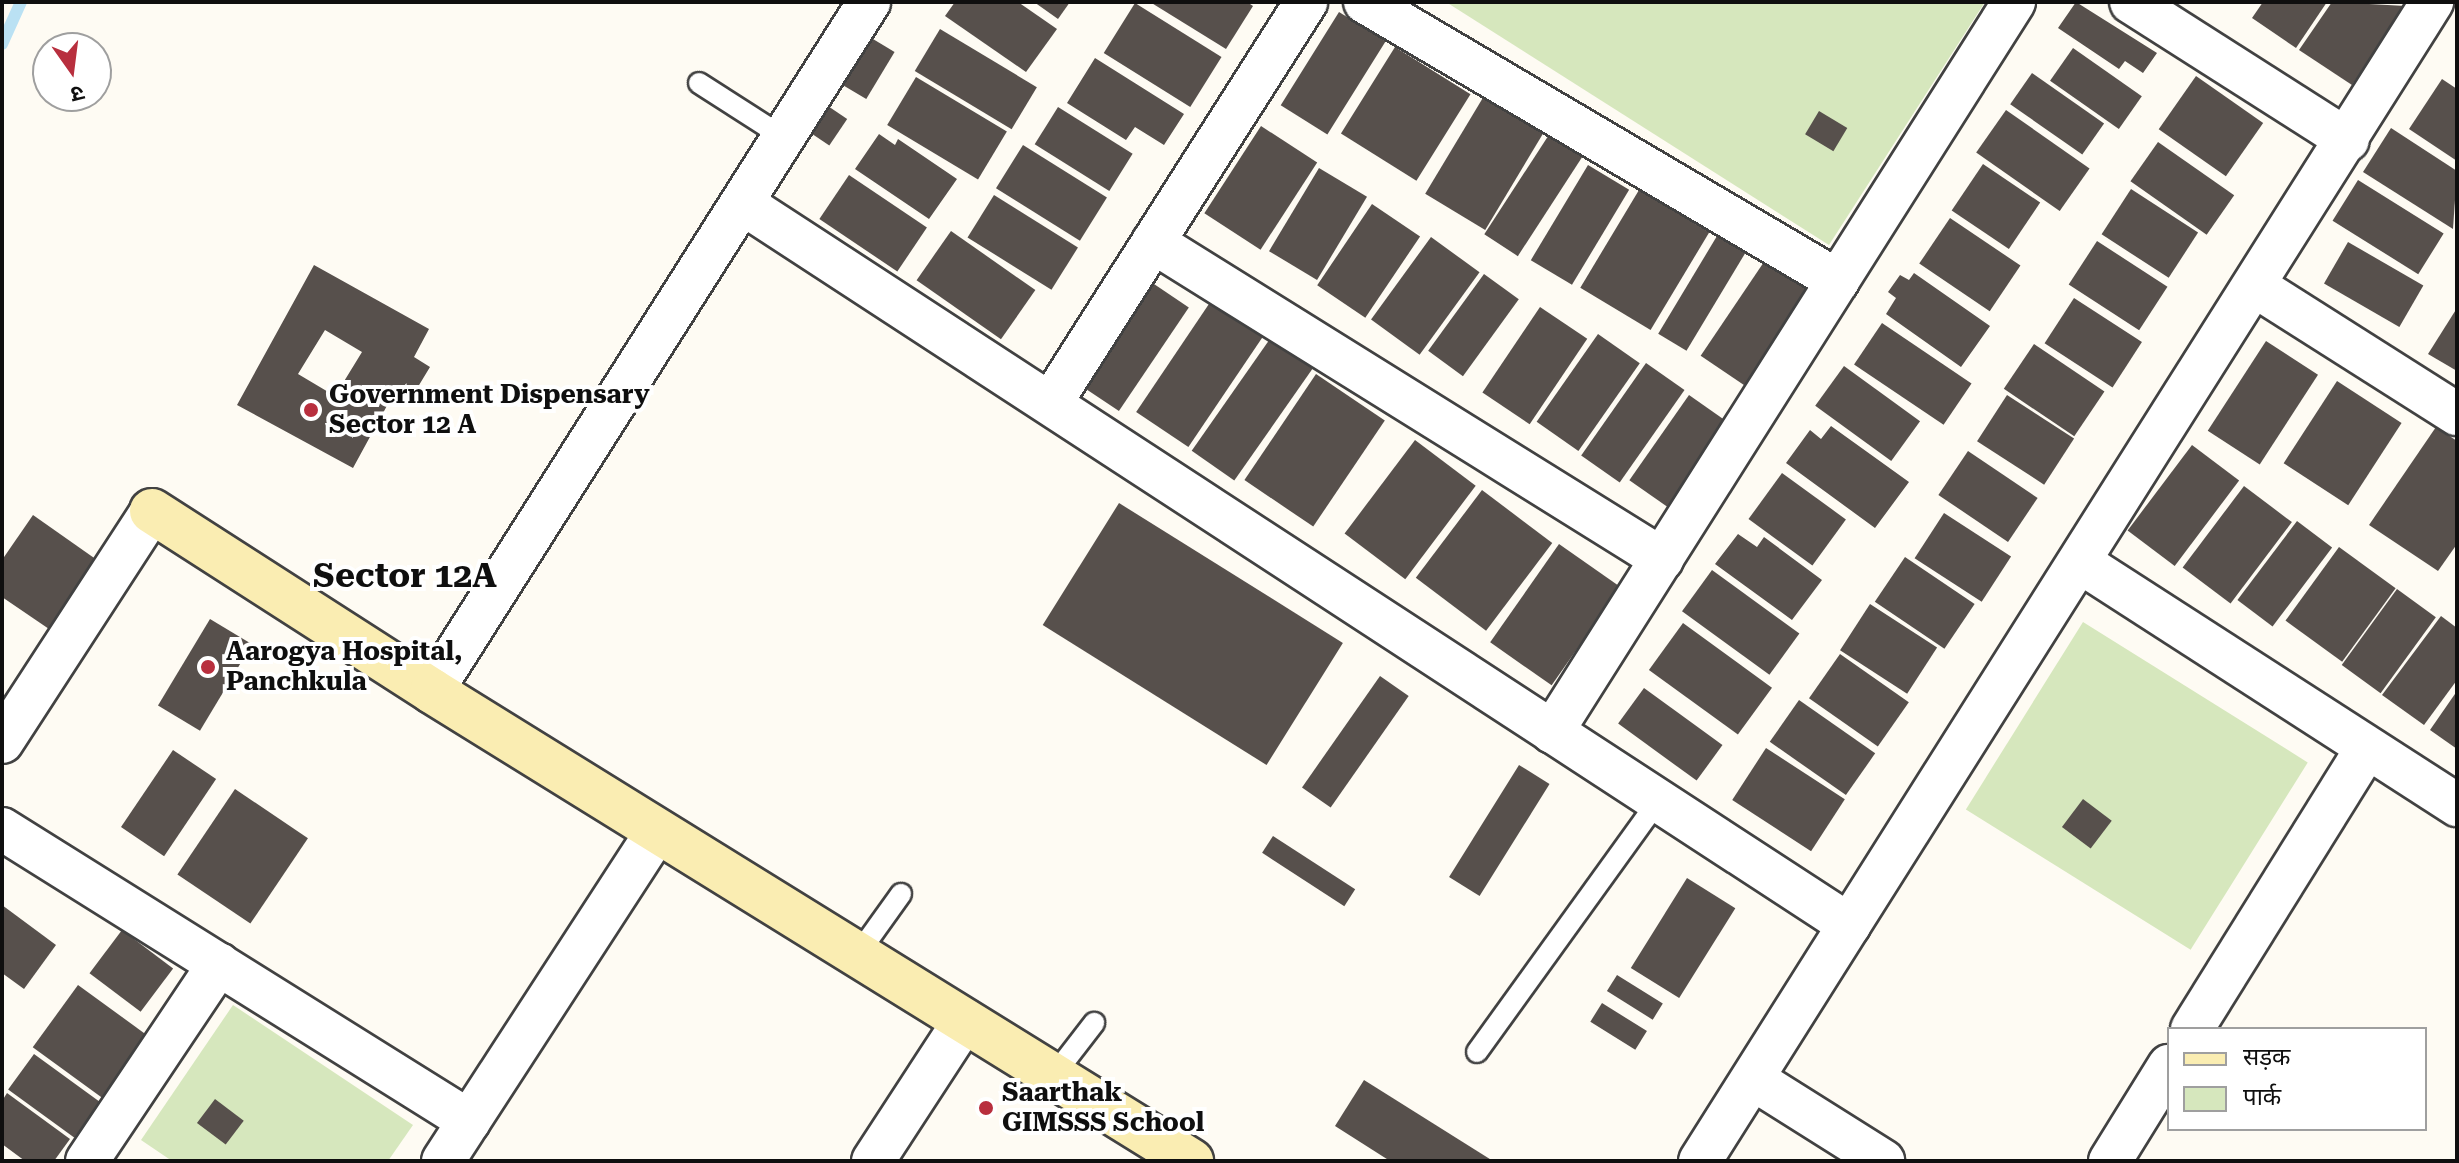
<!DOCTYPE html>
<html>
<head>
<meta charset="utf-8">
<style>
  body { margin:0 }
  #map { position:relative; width:2459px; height:1163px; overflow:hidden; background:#fefbf3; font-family:"Roboto Serif","Noto Sans Devanagari",serif }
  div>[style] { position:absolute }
  .green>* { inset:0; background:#d6e7bd; transform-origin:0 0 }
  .stream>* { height:12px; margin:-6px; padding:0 6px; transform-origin:6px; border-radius:6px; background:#bae1f3 }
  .building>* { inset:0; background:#57504c; transform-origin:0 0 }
  .roads { filter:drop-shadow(2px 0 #424242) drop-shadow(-2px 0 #424242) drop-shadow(0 2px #424242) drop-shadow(0 -2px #424242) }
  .lane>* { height:20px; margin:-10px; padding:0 10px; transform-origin:10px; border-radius:10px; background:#fff }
  .street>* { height:42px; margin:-21px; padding:0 21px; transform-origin:21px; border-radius:21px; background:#fff }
  .secondary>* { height:44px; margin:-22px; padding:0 22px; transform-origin:22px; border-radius:22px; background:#faedb2 }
  .dots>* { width:22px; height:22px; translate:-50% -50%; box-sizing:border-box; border:4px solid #fff; border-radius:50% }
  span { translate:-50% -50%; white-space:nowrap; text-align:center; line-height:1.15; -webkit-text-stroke:8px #fff; paint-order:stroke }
  .poi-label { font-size:26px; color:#0f0f0f; font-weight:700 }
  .left { translate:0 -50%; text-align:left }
  .district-label { font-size:34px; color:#0f0f0f; font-weight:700 }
  .frame { position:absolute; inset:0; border:4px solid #0f0f0f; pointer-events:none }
  .legend { position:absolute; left:2167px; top:1027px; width:260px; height:104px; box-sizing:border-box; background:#fff; border:2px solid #9f9f9f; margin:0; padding:10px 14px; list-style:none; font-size:24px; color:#0f0f0f }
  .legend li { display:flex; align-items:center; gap:16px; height:40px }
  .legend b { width:40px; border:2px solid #9f9f9f }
  .north { position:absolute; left:32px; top:32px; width:80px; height:80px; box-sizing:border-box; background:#fff; border:2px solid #9f9f9f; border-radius:50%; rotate:166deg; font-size:22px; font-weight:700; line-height:32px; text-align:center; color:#0f0f0f }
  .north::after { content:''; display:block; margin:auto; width:28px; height:36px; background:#b82f3e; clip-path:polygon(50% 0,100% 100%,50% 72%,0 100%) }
</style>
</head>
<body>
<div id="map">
  <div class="green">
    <div style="clip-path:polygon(1446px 2px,1985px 2px,1829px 245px)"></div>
    <div style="left:2083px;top:622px;width:265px;height:221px;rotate:32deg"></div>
    <div style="clip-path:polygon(233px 1005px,413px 1125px,388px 1161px,172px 1161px,141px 1140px)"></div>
  </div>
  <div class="stream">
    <div style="left:2px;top:44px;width:46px;rotate:-65.7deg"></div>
  </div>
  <div class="building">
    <div style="clip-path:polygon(955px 2px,1018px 2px,1057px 29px,1026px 72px,945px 16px)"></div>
    <div style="clip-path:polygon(1034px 2px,1070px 2px,1058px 19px)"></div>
    <div style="clip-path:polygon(1150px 2px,1247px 2px,1253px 6px,1226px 49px)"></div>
    <div style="clip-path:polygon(2076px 2px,2157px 53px,2143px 73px,2125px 61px,2119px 69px,2058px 28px)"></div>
    <div style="clip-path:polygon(2263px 2px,2327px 2px,2296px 48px,2252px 18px)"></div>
    <div style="clip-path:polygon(2332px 2px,2406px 6px,2352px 85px,2299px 50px)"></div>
    <div style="left:1135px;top:3px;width:102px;height:59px;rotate:32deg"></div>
    <div style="left:1339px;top:12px;width:55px;height:110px;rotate:32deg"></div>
    <div style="left:940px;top:29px;width:113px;height:49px;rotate:31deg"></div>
    <div style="left:868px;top:36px;width:31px;height:55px;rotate:31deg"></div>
    <div style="left:1395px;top:47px;width:89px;height:102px;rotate:32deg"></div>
    <div style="left:2073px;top:48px;width:84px;height:40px;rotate:35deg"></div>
    <div style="clip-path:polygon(1095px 58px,1184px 114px,1164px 145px,1135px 127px,1126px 140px,1067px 103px)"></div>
    <div style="left:2032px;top:73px;width:88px;height:38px;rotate:35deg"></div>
    <div style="left:2196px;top:76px;width:82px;height:65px;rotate:35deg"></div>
    <div style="left:916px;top:77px;width:106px;height:56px;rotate:31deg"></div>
    <div style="clip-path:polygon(2442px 79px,2457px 89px,2457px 161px,2409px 129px)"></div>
    <div style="left:1487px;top:91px;width:70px;height:120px;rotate:31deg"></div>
    <div style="left:819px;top:100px;width:34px;height:32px;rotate:34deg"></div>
    <div style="left:1058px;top:107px;width:88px;height:44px;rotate:32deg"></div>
    <div style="left:2006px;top:110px;width:102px;height:52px;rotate:35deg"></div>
    <div style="left:1819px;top:111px;width:33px;height:27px;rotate:31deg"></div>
    <div style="left:1261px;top:126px;width:67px;height:104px;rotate:33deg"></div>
    <div style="left:1554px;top:127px;width:40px;height:128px;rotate:33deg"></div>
    <div style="clip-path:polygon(2391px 128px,2457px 171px,2453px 229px,2363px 172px)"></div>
    <div style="clip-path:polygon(879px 134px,895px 145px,898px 139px,957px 179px,929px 219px,855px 169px)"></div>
    <div style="left:2158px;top:142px;width:93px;height:48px;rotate:35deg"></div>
    <div style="left:1023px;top:145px;width:99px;height:51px;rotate:32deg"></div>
    <div style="left:1983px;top:164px;width:69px;height:56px;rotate:34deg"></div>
    <div style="left:1588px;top:165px;width:48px;height:111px;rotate:31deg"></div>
    <div style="left:1319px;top:168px;width:56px;height:97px;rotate:31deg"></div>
    <div style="left:849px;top:175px;width:94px;height:53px;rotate:34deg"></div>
    <div style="left:2358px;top:180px;width:101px;height:48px;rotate:32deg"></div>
    <div style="left:2131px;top:189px;width:80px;height:54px;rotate:33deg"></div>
    <div style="left:1639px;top:190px;width:82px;height:114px;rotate:31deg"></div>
    <div style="left:994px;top:195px;width:99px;height:50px;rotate:32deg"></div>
    <div style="left:1372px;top:204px;width:58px;height:98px;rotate:34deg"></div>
    <div style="left:1950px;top:218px;width:85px;height:55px;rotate:34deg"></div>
    <div style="left:951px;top:231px;width:103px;height:60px;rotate:35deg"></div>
    <div style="left:1720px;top:231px;width:33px;height:120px;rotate:31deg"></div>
    <div style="left:1431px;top:237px;width:60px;height:102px;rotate:36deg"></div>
    <div style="left:2097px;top:241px;width:84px;height:52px;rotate:33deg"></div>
    <div style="left:2348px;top:242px;width:87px;height:48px;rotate:30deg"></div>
    <div style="left:1770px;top:253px;width:66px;height:124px;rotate:34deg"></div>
    <div style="clip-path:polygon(evenodd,314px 265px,429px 329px,414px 357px,430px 367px,410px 400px,395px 391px,353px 468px,237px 405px,314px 265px,325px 330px,362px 352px,335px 396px,298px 374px,325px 330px)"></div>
    <div style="clip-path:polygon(1914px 273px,1990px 326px,1961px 367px,1886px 314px,1896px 298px,1888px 292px,1900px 275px,1909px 280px)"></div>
    <div style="left:1484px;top:274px;width:43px;height:95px;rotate:36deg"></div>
    <div style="left:1154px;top:284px;width:42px;height:125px;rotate:34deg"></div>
    <div style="left:1215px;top:295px;width:63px;height:141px;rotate:34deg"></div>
    <div style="left:2074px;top:298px;width:81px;height:54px;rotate:33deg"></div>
    <div style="left:1540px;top:307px;width:57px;height:103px;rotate:34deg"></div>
    <div style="clip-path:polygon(2457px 308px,2457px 371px,2428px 354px)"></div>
    <div style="left:1882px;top:323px;width:108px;height:50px;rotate:34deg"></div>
    <div style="left:1598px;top:334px;width:51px;height:107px;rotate:35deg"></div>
    <div style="left:1272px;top:336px;width:52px;height:140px;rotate:35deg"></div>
    <div style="left:2266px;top:341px;width:62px;height:107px;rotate:33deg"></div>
    <div style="left:2034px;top:344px;width:85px;height:54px;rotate:34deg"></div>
    <div style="left:1646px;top:363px;width:47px;height:113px;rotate:35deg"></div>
    <div style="left:1844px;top:366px;width:94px;height:49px;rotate:36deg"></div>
    <div style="left:1316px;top:374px;width:83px;height:128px;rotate:34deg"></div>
    <div style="left:2337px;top:381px;width:77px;height:98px;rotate:33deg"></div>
    <div style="left:1689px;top:395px;width:60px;height:104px;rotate:35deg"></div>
    <div style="left:2007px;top:395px;width:80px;height:55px;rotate:33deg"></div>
    <div style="clip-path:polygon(1831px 426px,1909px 482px,1875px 528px,1786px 463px,1810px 430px,1821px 439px)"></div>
    <div style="clip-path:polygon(2436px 427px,2457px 441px,2457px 544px,2438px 571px,2369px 525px)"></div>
    <div style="left:1415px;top:440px;width:76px;height:117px;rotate:37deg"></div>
    <div style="left:2192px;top:445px;width:59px;height:107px;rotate:37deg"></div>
    <div style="left:1968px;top:451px;width:84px;height:53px;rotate:34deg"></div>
    <div style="left:1782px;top:473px;width:79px;height:57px;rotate:36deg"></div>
    <div style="left:2244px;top:486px;width:60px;height:102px;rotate:37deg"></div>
    <div style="left:1482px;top:490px;width:88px;height:110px;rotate:37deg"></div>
    <div style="left:1119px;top:503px;width:264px;height:144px;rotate:32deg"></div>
    <div style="left:1944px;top:513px;width:80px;height:54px;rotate:33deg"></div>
    <div style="clip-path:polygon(33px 515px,97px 560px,49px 629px,2px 597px,2px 560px)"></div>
    <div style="left:2297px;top:521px;width:44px;height:99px;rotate:37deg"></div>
    <div style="clip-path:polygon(1738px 534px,1757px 547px,1764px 537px,1822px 580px,1792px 620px,1715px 564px)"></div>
    <div style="left:1559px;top:544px;width:75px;height:120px;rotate:35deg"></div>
    <div style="left:2339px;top:547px;width:70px;height:91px;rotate:36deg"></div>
    <div style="left:1905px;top:557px;width:84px;height:54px;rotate:34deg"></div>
    <div style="left:1712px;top:570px;width:108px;height:51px;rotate:36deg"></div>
    <div style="left:2397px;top:589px;width:48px;height:94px;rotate:36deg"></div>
    <div style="left:1870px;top:604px;width:80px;height:55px;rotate:33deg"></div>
    <div style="clip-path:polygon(2441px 616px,2457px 628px,2457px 680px,2424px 725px,2382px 695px)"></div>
    <div style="left:210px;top:619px;width:49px;height:101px;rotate:31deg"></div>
    <div style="left:1683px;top:623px;width:110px;height:58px;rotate:36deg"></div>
    <div style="left:1840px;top:654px;width:84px;height:54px;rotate:35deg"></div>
    <div style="left:1380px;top:676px;width:35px;height:136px;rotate:35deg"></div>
    <div style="left:1644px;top:688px;width:97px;height:44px;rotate:36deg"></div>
    <div style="clip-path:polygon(2457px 691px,2457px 749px,2430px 730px)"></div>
    <div style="left:1799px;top:700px;width:93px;height:51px;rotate:35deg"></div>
    <div style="left:1766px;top:748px;width:94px;height:62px;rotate:33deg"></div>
    <div style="left:173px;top:750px;width:52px;height:93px;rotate:34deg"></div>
    <div style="left:1519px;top:765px;width:36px;height:132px;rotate:32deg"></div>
    <div style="left:235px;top:789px;width:88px;height:103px;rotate:34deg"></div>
    <div style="left:2083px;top:799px;width:36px;height:35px;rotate:37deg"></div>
    <div style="left:1273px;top:836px;width:98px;height:20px;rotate:33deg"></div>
    <div style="left:1687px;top:878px;width:57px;height:106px;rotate:32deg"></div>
    <div style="clip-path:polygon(2px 905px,56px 945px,24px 989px,2px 973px)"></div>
    <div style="left:122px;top:930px;width:64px;height:54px;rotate:37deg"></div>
    <div style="left:1617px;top:975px;width:54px;height:19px;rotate:32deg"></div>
    <div style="left:78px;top:985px;width:87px;height:77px;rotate:36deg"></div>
    <div style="left:1602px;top:1003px;width:53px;height:22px;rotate:32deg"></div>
    <div style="left:34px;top:1054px;width:82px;height:44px;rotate:36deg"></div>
    <div style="clip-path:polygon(1364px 1080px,1493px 1161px,1390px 1161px,1335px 1126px)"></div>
    <div style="clip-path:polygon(7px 1093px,70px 1139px,54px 1161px,25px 1161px,2px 1144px,2px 1101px)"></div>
    <div style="left:215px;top:1099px;width:36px;height:30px;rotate:37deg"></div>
  </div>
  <div class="roads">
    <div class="lane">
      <div style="left:699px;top:83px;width:100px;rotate:32.7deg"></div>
      <div style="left:858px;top:954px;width:74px;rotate:-54.4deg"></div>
      <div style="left:1477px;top:1052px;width:309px;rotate:-54.2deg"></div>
      <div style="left:1054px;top:1075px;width:66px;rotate:-52.4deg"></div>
    </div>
    <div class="street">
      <div style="left:1365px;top:2px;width:549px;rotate:30.53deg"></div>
      <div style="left:2131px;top:2px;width:257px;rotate:32.5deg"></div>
      <div style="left:742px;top:203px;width:1322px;rotate:33.11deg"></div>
      <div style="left:1153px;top:242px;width:600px;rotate:31.91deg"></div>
      <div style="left:2255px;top:286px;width:239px;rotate:32.4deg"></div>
      <div style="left:1052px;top:401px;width:473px;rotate:-57.5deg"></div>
      <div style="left:2080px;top:562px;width:449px;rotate:32.8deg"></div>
      <div style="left:432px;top:691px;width:816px;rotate:-57.61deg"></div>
      <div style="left:1552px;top:732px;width:864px;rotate:-57.67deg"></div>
      <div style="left:2px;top:742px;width:275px;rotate:-57deg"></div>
      <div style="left:2px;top:829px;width:551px;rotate:32.02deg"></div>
      <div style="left:2192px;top:1029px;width:331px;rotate:-58.1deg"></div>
      <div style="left:1753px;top:1079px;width:154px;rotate:32.2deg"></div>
      <div style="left:87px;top:1161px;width:237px;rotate:-56.2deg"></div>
      <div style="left:443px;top:1161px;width:393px;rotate:-57deg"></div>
      <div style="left:873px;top:1161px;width:168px;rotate:-56.9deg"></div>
      <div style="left:1700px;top:1161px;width:1371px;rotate:-57.72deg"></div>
      <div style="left:2110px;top:1161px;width:112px;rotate:-58.2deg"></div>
    </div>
    <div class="secondary">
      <div style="left:152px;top:511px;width:333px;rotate:32.7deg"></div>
      <div style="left:432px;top:691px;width:893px;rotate:31.77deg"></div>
    </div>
  </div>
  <div class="dots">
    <div style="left:311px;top:410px;background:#b82f3e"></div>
    <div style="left:208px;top:667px;background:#b82f3e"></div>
    <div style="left:986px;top:1108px;background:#b82f3e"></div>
  </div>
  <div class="poi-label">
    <span class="left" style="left:329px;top:410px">Government Dispensary<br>Sector 12 A</span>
    <span class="left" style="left:226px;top:667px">Aarogya Hospital,<br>Panchkula</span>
    <span class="left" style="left:1002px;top:1108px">Saarthak<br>GIMSSS School</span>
  </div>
  <div class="district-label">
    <span style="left:405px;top:576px">Sector 12A</span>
  </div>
  <div class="frame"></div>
  <ul class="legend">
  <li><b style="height:10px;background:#faedb2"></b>सड़क</li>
  <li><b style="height:22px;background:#d6e7bd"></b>पार्क</li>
  </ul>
  <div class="north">उ</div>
</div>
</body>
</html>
